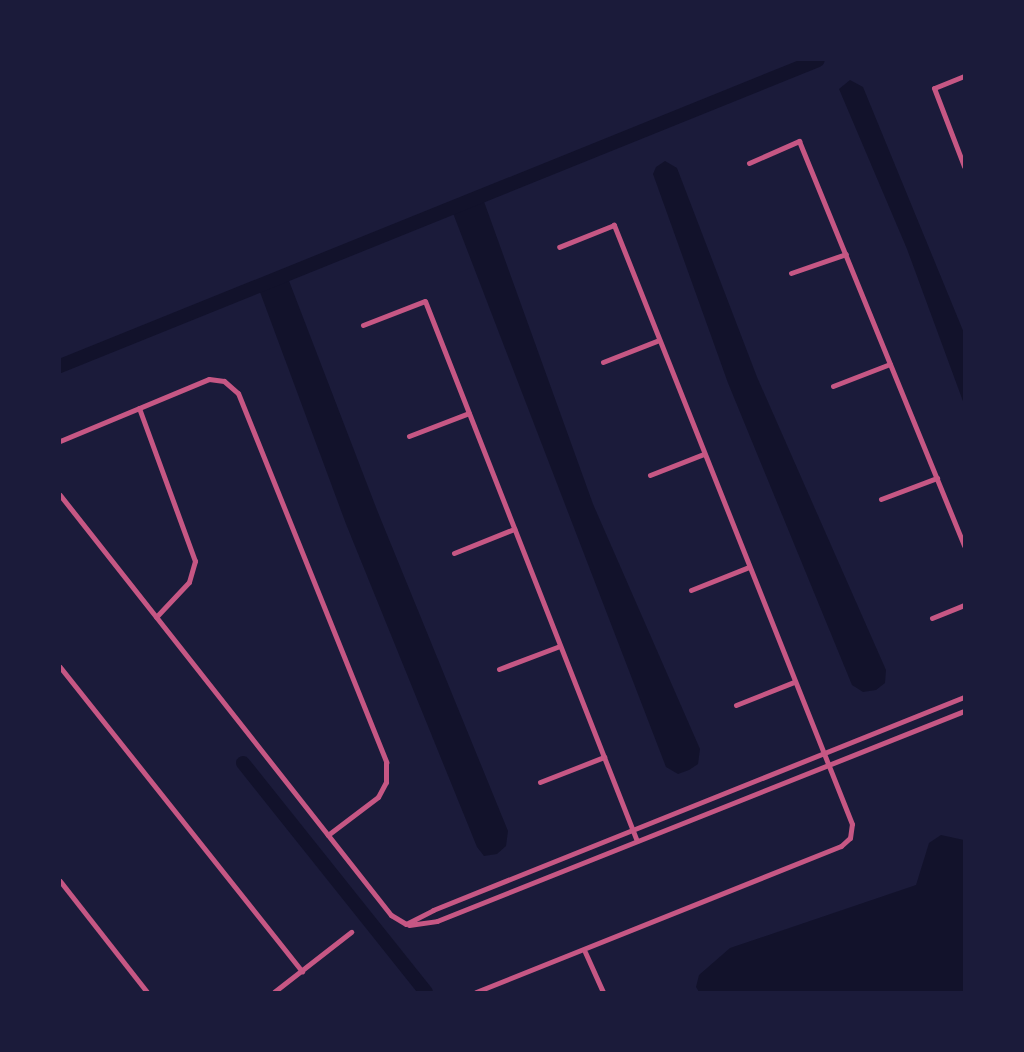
<!DOCTYPE html>
<html>
<head>
<meta charset="utf-8">
<style>
  body { margin:0 }
  #map { position:relative; width:1024px; height:1052px; overflow:hidden; background:#1b1b3a; font-family:Inter,sans-serif }
  div>[style] { position:absolute }
  .water>* { inset:0; background:#12122b }
  .canal>* { height:14px; margin:-7px; padding:0 7px; transform-origin:7px; border-radius:7px; background:#12122b }
  .minor>* { height:5px; margin:-2.5px; padding:0 2.5px; transform-origin:2.5px; border-radius:2.5px; background:#c65784 }
  span { translate:-50% -50%; white-space:nowrap; text-align:center; line-height:1.15; -webkit-text-stroke:5px #1b1b3a; paint-order:stroke }
  .frame { position:absolute; inset:0; border:61px solid #1b1b3a; pointer-events:none }
</style>
</head>
<body>
<div id="map">
  <div class="water">
    <div style="clip-path:polygon(850px 80px,863px 87px,964px 333px,964px 404px,907px 249px,839px 89px)"></div>
    <div style="clip-path:polygon(665px 161px,677px 168px,757px 377px,886px 670px,885px 683px,876px 690px,863px 692px,852px 685px,728px 383px,653px 174px,656px 167px)"></div>
    <div style="clip-path:polygon(482px 196px,593px 504px,700px 749px,698px 764px,689px 770px,678px 774px,666px 767px,451px 208px)"></div>
    <div style="clip-path:polygon(286px 273px,377px 510px,508px 831px,506px 846px,497px 854px,484px 856px,477px 847px,346px 524px,257px 284px)"></div>
    <div style="clip-path:polygon(941px 835px,964px 840px,964px 992px,699px 992px,696px 987px,699px 975px,730px 948px,916px 885px,929px 843px)"></div>
  </div>
  <div class="canal">
    <div style="left:60px;top:366px;width:817px;rotate:-21.98deg"></div>
    <div style="left:243px;top:763px;width:293px;rotate:51.4deg"></div>
  </div>
  <div class="minor">
    <div style="left:964px;top:76px;width:32px;rotate:158deg"></div>
    <div style="left:934px;top:88px;width:84px;rotate:69deg"></div>
    <div style="left:749px;top:163px;width:55px;rotate:-23.7deg"></div>
    <div style="left:799px;top:141px;width:437px;rotate:67.8deg"></div>
    <div style="left:791px;top:273px;width:58px;rotate:-19.1deg"></div>
    <div style="left:363px;top:325px;width:66px;rotate:-21.2deg"></div>
    <div style="left:425px;top:301px;width:580px;rotate:68.57deg"></div>
    <div style="left:603px;top:362px;width:60px;rotate:-21.4deg"></div>
    <div style="left:833px;top:386px;width:61px;rotate:-21.1deg"></div>
    <div style="left:139px;top:408px;width:163px;rotate:69.9deg"></div>
    <div style="left:195px;top:561px;width:22px;rotate:106deg"></div>
    <div style="left:189px;top:582px;width:48px;rotate:133.3deg"></div>
    <div style="left:409px;top:436px;width:64px;rotate:-21deg"></div>
    <div style="left:60px;top:441px;width:161px;rotate:-22.6deg"></div>
    <div style="left:209px;top:379px;width:15px;rotate:8deg"></div>
    <div style="left:224px;top:381px;width:18px;rotate:41deg"></div>
    <div style="left:238px;top:393px;width:398px;rotate:68.1deg"></div>
    <div style="left:386px;top:762px;width:20px;rotate:90deg"></div>
    <div style="left:386px;top:782px;width:17px;rotate:118deg"></div>
    <div style="left:378px;top:797px;width:63px;rotate:142.8deg"></div>
    <div style="left:650px;top:475px;width:58px;rotate:-21.3deg"></div>
    <div style="left:60px;top:495px;width:535px;rotate:51.76deg"></div>
    <div style="left:391px;top:915px;width:17px;rotate:31deg"></div>
    <div style="left:881px;top:499px;width:60px;rotate:-20.6deg"></div>
    <div style="left:454px;top:553px;width:65px;rotate:-21.8deg"></div>
    <div style="left:691px;top:590px;width:62px;rotate:-21.6deg"></div>
    <div style="left:932px;top:618px;width:35px;rotate:-22deg"></div>
    <div style="left:60px;top:667px;width:389px;rotate:51.5deg"></div>
    <div style="left:499px;top:669px;width:65px;rotate:-20.7deg"></div>
    <div style="left:736px;top:705px;width:62px;rotate:-21.6deg"></div>
    <div style="left:540px;top:782px;width:69px;rotate:-21.3deg"></div>
    <div style="left:60px;top:881px;width:141px;rotate:51.9deg"></div>
    <div style="left:406px;top:924px;width:30px;rotate:-27deg"></div>
    <div style="left:433px;top:910px;width:572px;rotate:-21.86deg"></div>
    <div style="left:409px;top:925px;width:28px;rotate:-8deg"></div>
    <div style="left:437px;top:921px;width:567px;rotate:-21.73deg"></div>
    <div style="left:585px;top:952px;width:44px;rotate:65.8deg"></div>
    <div style="left:274px;top:992px;width:98px;rotate:-37.9deg"></div>
    <div style="left:476px;top:992px;width:393px;rotate:-21.8deg"></div>
    <div style="left:841px;top:846px;width:12px;rotate:-42deg"></div>
    <div style="left:850px;top:838px;width:14px;rotate:-82deg"></div>
    <div style="left:852px;top:824px;width:645px;rotate:-111.67deg"></div>
    <div style="left:614px;top:225px;width:59px;rotate:158.2deg"></div>
  </div>
  <div class="frame"></div>
</div>
</body>
</html>
